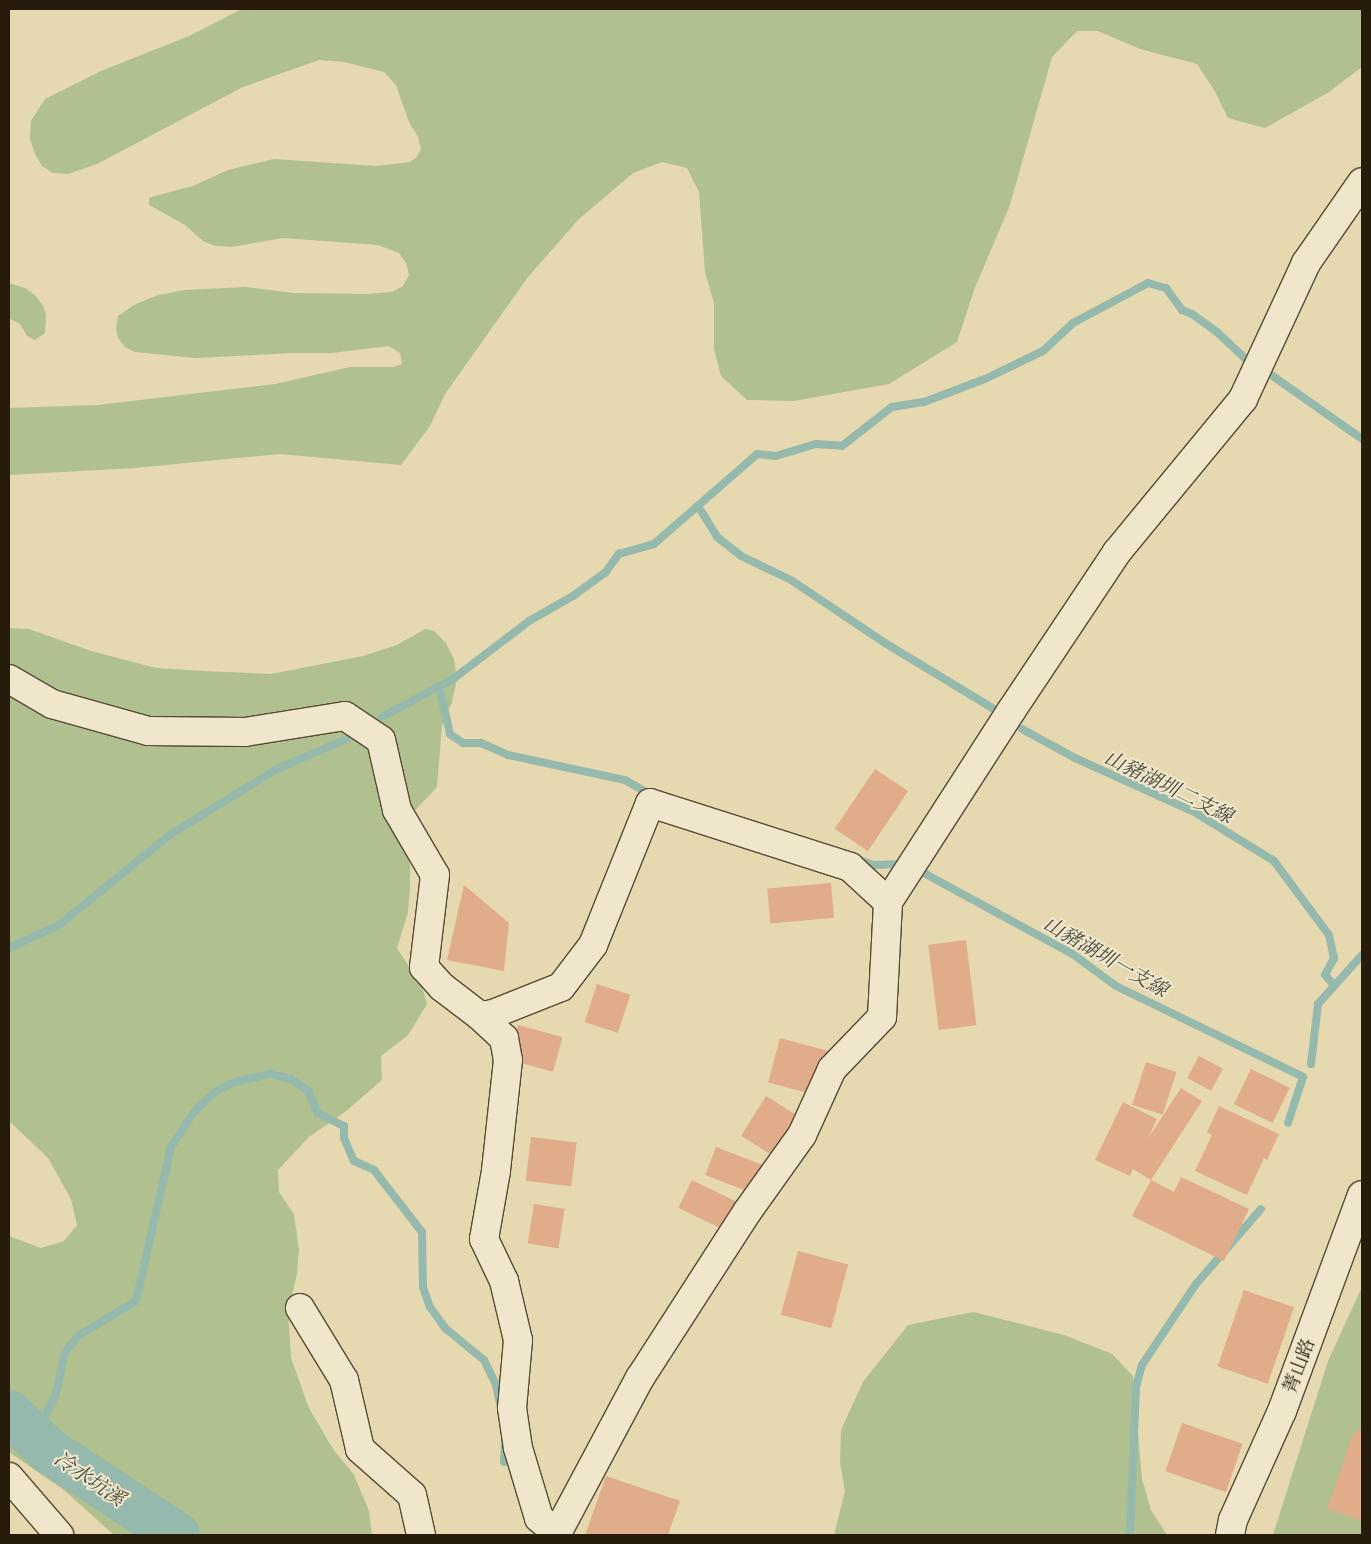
<!DOCTYPE html>
<html>
<head>
<meta charset="utf-8">
<style>
  body { margin:0 }
  #map { position:relative; width:1371px; height:1544px; overflow:hidden; background:#e6d8af; font-family:"Gentium Book Plus","Noto Serif TC",serif }
  div>[style] { position:absolute }
  .green>* { inset:0; background:#b0c08f }
  .stream>* { height:8px; margin:-4px; padding:0 4px; transform-origin:4px; border-radius:4px; background:#96b9ad }
  .river>* { height:46px; margin:-23px; padding:0 23px; transform-origin:23px; border-radius:23px; background:#96b9ad }
  .building>* { inset:0; background:#e1ac89; transform-origin:0 0 }
  .roads { filter:drop-shadow(1px 0 #574a34) drop-shadow(-1px 0 #574a34) drop-shadow(0 1px #574a34) drop-shadow(0 -1px #574a34) }
  .minor>* { height:28px; margin:-14px; padding:0 14px; transform-origin:14px; border-radius:14px; background:#efe6cb }
  span { translate:-50% -50%; white-space:nowrap; text-align:center; line-height:1.15; -webkit-text-stroke:4px #efe6cb; paint-order:stroke }
  .street-label { font-size:19px; color:#271b0b }
  .water-label { font-size:20px; color:#484a3c; font-style:italic }
  .frame { position:absolute; inset:0; border:10px solid #271b0b; pointer-events:none }
</style>
</head>
<body>
<div id="map">
  <div class="green">
    <div style="clip-path:polygon(242px 9px,1362px 9px,1362px 67px,1329px 92px,1265px 128px,1228px 118px,1214px 90px,1197px 64px,1140px 49px,1098px 31px,1077px 31px,1052px 57px,1010px 205px,974px 290px,957px 342px,889px 384px,794px 401px,747px 400px,721px 376px,714px 349px,714px 303px,705px 272px,699px 192px,687px 168px,662px 162px,633px 173px,579px 219px,528px 277px,445px 394px,430px 426px,401px 465px,280px 454px,135px 468px,9px 475px,9px 408px,98px 405px,275px 384px,350px 367px,394px 367px,402px 364px,400px 353px,389px 346px,332px 353px,292px 353px,196px 358px,135px 352px,125px 347px,118px 338px,116px 328px,118px 316px,134px 305px,158px 295px,185px 290px,245px 287px,294px 293px,368px 294px,392px 292px,403px 286px,409px 275px,406px 263px,399px 253px,378px 245px,283px 238px,231px 247px,216px 246px,203px 241px,185px 225px,149px 205px,149px 198px,155px 196px,193px 186px,228px 170px,274px 159px,376px 166px,410px 162px,416px 158px,421px 149px,418px 137px,409px 122px,396px 85px,384px 72px,344px 62px,319px 60px,243px 87px,97px 164px,68px 174px,53px 173px,42px 166px,35px 154px,30px 139px,31px 121px,45px 99px,101px 71px,189px 36px)"></div>
    <div style="clip-path:polygon(9px 283px,25px 288px,35px 295px,43px 306px,46px 314px,45px 333px,35px 340px,27px 336px,20px 324px,9px 318px)"></div>
    <div style="clip-path:polygon(9px 628px,29px 629px,91px 651px,156px 668px,203px 671px,271px 674px,363px 656px,397px 645px,425px 629px,434px 631px,446px 643px,454px 659px,457px 679px,452px 702px,442px 725px,437px 787px,394px 833px,410px 853px,410px 886px,408px 912px,397px 948px,422px 987px,427px 1004px,408px 1035px,381px 1056px,382px 1080px,345px 1112px,309px 1137px,278px 1170px,279px 1192px,294px 1214px,299px 1250px,297px 1274px,288px 1311px,291px 1358px,309px 1408px,333px 1449px,354px 1475px,369px 1511px,372px 1535px,114px 1535px,65px 1491px,9px 1452px,9px 1236px,41px 1248px,64px 1241px,77px 1225px,71px 1199px,48px 1158px,9px 1121px)"></div>
    <div style="clip-path:polygon(1362px 1287px,1362px 1535px,1273px 1535px,1328px 1361px)"></div>
    <div style="clip-path:polygon(973px 1312px,1064px 1335px,1112px 1354px,1133px 1376px,1142px 1479px,1151px 1510px,1167px 1535px,834px 1535px,845px 1491px,840px 1462px,841px 1430px,863px 1382px,908px 1325px)"></div>
  </div>
  <div class="stream">
    <div style="left:1270px;top:374px;width:113px;rotate:35.2deg"></div>
    <div style="left:698px;top:506px;width:36px;rotate:58deg"></div>
    <div style="left:717px;top:537px;width:31px;rotate:38deg"></div>
    <div style="left:741px;top:556px;width:55px;rotate:25.6deg"></div>
    <div style="left:791px;top:580px;width:113px;rotate:33.8deg"></div>
    <div style="left:885px;top:643px;width:139px;rotate:31.2deg"></div>
    <div style="left:439px;top:686px;width:49px;rotate:77.1deg"></div>
    <div style="left:450px;top:734px;width:16px;rotate:35deg"></div>
    <div style="left:463px;top:743px;width:18px"></div>
    <div style="left:481px;top:743px;width:30px;rotate:24deg"></div>
    <div style="left:508px;top:755px;width:120px;rotate:12.1deg"></div>
    <div style="left:625px;top:780px;width:32px;rotate:30deg"></div>
    <div style="left:382px;top:717px;width:81px;rotate:-28.2deg"></div>
    <div style="left:453px;top:679px;width:96px;rotate:-37.3deg"></div>
    <div style="left:529px;top:621px;width:51px;rotate:-29.6deg"></div>
    <div style="left:573px;top:596px;width:39px;rotate:-36deg"></div>
    <div style="left:605px;top:573px;width:24px;rotate:-54deg"></div>
    <div style="left:619px;top:554px;width:36px;rotate:-16deg"></div>
    <div style="left:654px;top:544px;width:137px;rotate:-41.1deg"></div>
    <div style="left:757px;top:454px;width:19px;rotate:6deg"></div>
    <div style="left:776px;top:456px;width:42px;rotate:-16.7deg"></div>
    <div style="left:816px;top:444px;width:26px;rotate:4deg"></div>
    <div style="left:842px;top:446px;width:63px;rotate:-38deg"></div>
    <div style="left:892px;top:407px;width:32px;rotate:-9deg"></div>
    <div style="left:924px;top:402px;width:65px;rotate:-20.7deg"></div>
    <div style="left:985px;top:379px;width:64px;rotate:-25.8deg"></div>
    <div style="left:1043px;top:351px;width:41px;rotate:-43deg"></div>
    <div style="left:1073px;top:323px;width:85px;rotate:-28.1deg"></div>
    <div style="left:1148px;top:283px;width:19px;rotate:16deg"></div>
    <div style="left:1166px;top:288px;width:27px;rotate:54deg"></div>
    <div style="left:1182px;top:310px;width:11px;rotate:22deg"></div>
    <div style="left:1192px;top:314px;width:32px;rotate:36deg"></div>
    <div style="left:1218px;top:333px;width:48px;rotate:43.3deg"></div>
    <div style="left:1022px;top:729px;width:60px;rotate:28.7deg"></div>
    <div style="left:1075px;top:758px;width:133px;rotate:24.4deg"></div>
    <div style="left:1196px;top:813px;width:92px;rotate:31.6deg"></div>
    <div style="left:1274px;top:861px;width:92px;rotate:53.4deg"></div>
    <div style="left:1329px;top:935px;width:24px;rotate:78deg"></div>
    <div style="left:1334px;top:958px;width:19px;rotate:118deg"></div>
    <div style="left:1325px;top:975px;width:13px;rotate:48deg"></div>
    <div style="left:857px;top:859px;width:17px;rotate:21deg"></div>
    <div style="left:873px;top:865px;width:31px;rotate:-2deg"></div>
    <div style="left:922px;top:872px;width:173px;rotate:28.6deg"></div>
    <div style="left:1074px;top:955px;width:52px;rotate:36.4deg"></div>
    <div style="left:1116px;top:986px;width:208px;rotate:25.9deg"></div>
    <div style="left:1303px;top:1077px;width:48px;rotate:108.1deg"></div>
    <div style="left:9px;top:948px;width:55px;rotate:-24.7deg"></div>
    <div style="left:59px;top:925px;width:144px;rotate:-39.1deg"></div>
    <div style="left:171px;top:834px;width:124px;rotate:-31.5deg"></div>
    <div style="left:277px;top:769px;width:81px;rotate:-23.4deg"></div>
    <div style="left:1311px;top:1064px;width:60px;rotate:-83.3deg"></div>
    <div style="left:1318px;top:1004px;width:66px;rotate:-48.1deg"></div>
    <div style="left:35px;top:1437px;width:48px;rotate:-64deg"></div>
    <div style="left:56px;top:1394px;width:43px;rotate:-77.9deg"></div>
    <div style="left:65px;top:1352px;width:21px;rotate:-51deg"></div>
    <div style="left:78px;top:1336px;width:68px;rotate:-31.1deg"></div>
    <div style="left:136px;top:1301px;width:158px;rotate:-77.2deg"></div>
    <div style="left:171px;top:1147px;width:42px;rotate:-56.7deg"></div>
    <div style="left:194px;top:1112px;width:29px;rotate:-44deg"></div>
    <div style="left:215px;top:1092px;width:22px;rotate:-27deg"></div>
    <div style="left:235px;top:1082px;width:37px;rotate:-13deg"></div>
    <div style="left:271px;top:1074px;width:21px;rotate:14deg"></div>
    <div style="left:291px;top:1079px;width:21px;rotate:35deg"></div>
    <div style="left:308px;top:1091px;width:24px;rotate:66deg"></div>
    <div style="left:318px;top:1113px;width:29px;rotate:27deg"></div>
    <div style="left:344px;top:1126px;width:12px;rotate:90deg"></div>
    <div style="left:344px;top:1138px;width:25px;rotate:67deg"></div>
    <div style="left:354px;top:1161px;width:22px;rotate:24deg"></div>
    <div style="left:374px;top:1170px;width:78px;rotate:52.3deg"></div>
    <div style="left:422px;top:1232px;width:55px;rotate:89deg"></div>
    <div style="left:423px;top:1287px;width:21px;rotate:71deg"></div>
    <div style="left:430px;top:1307px;width:26px;rotate:54deg"></div>
    <div style="left:445px;top:1328px;width:50px;rotate:39.4deg"></div>
    <div style="left:484px;top:1360px;width:28px;rotate:64deg"></div>
    <div style="left:496px;top:1385px;width:24px;rotate:78deg"></div>
    <div style="left:504px;top:1462px;width:21px;rotate:-87deg"></div>
    <div style="left:1130px;top:1535px;width:148px;rotate:-87.7deg"></div>
    <div style="left:1136px;top:1387px;width:23px;rotate:-75deg"></div>
    <div style="left:1142px;top:1365px;width:97px;rotate:-56.3deg"></div>
    <div style="left:1196px;top:1284px;width:99px;rotate:-49.1deg"></div>
  </div>
  <div class="river">
    <div style="left:9px;top:1413px;width:55px;rotate:43.5deg"></div>
    <div style="left:49px;top:1451px;width:153px;rotate:33.3deg"></div>
  </div>
  <div class="building">
    <div style="left:875px;top:769px;width:40px;height:72px;rotate:34deg"></div>
    <div style="left:831px;top:883px;width:35px;height:64px;rotate:85deg"></div>
    <div style="clip-path:polygon(464px 885px,509px 923px,504px 971px,447px 960px)"></div>
    <div style="left:966px;top:940px;width:86px;height:38px;rotate:83deg"></div>
    <div style="left:597px;top:984px;width:35px;height:40px;rotate:18deg"></div>
    <div style="left:518px;top:1025px;width:46px;height:36px;rotate:15deg"></div>
    <div style="left:780px;top:1038px;width:50px;height:46px;rotate:15deg"></div>
    <div style="left:1199px;top:1056px;width:27px;height:25px;rotate:28deg"></div>
    <div style="left:1146px;top:1062px;width:32px;height:45px;rotate:18deg"></div>
    <div style="left:1251px;top:1069px;width:43px;height:39px;rotate:26deg"></div>
    <div style="clip-path:polygon(1181px 1088px,1202px 1101px,1151px 1180px,1174px 1192px,1181px 1177px,1249px 1209px,1224px 1261px,1132px 1216px,1151px 1180px,1133px 1169px,1130px 1176px,1095px 1160px,1123px 1102px,1157px 1119px,1147px 1140px)"></div>
    <div style="left:766px;top:1096px;width:44px;height:47px;rotate:32deg"></div>
    <div style="clip-path:polygon(1219px 1106px,1279px 1134px,1267px 1160px,1264px 1158px,1247px 1195px,1195px 1171px,1212px 1135px,1207px 1132px)"></div>
    <div style="left:531px;top:1137px;width:46px;height:44px;rotate:7deg"></div>
    <div style="left:716px;top:1147px;width:49px;height:30px;rotate:21deg"></div>
    <div style="left:692px;top:1180px;width:50px;height:31px;rotate:26deg"></div>
    <div style="left:534px;top:1204px;width:31px;height:40px;rotate:9deg"></div>
    <div style="left:798px;top:1251px;width:52px;height:66px;rotate:15deg"></div>
    <div style="left:1244px;top:1290px;width:53px;height:81px;rotate:19deg"></div>
    <div style="left:1182px;top:1423px;width:64px;height:51px;rotate:19deg"></div>
    <div style="clip-path:polygon(1359px 1429px,1362px 1430px,1362px 1521px,1327px 1509px,1354px 1432px,1357px 1433px)"></div>
    <div style="clip-path:polygon(606px 1476px,680px 1501px,668px 1535px,585px 1535px)"></div>
  </div>
  <div class="roads">
    <div class="minor">
      <div style="left:9px;top:679px;width:50px;rotate:30.2deg"></div>
      <div style="left:52px;top:704px;width:100px;rotate:15.7deg"></div>
      <div style="left:148px;top:731px;width:97px;rotate:0.6deg"></div>
      <div style="left:245px;top:732px;width:101px;rotate:-9.1deg"></div>
      <div style="left:345px;top:716px;width:43px;rotate:33.7deg"></div>
      <div style="left:381px;top:740px;width:72px;rotate:77.1deg"></div>
      <div style="left:397px;top:810px;width:75px;rotate:59.7deg"></div>
      <div style="left:435px;top:875px;width:93px;rotate:96.8deg"></div>
      <div style="left:424px;top:967px;width:27px;rotate:48deg"></div>
      <div style="left:442px;top:987px;width:48px;rotate:37.3deg"></div>
      <div style="left:480px;top:1016px;width:33px;rotate:43deg"></div>
      <div style="left:504px;top:1038px;width:22px;rotate:80deg"></div>
      <div style="left:508px;top:1060px;width:112px;rotate:96.2deg"></div>
      <div style="left:496px;top:1171px;width:69px;rotate:100deg"></div>
      <div style="left:484px;top:1239px;width:47px;rotate:64.5deg"></div>
      <div style="left:504px;top:1281px;width:61px;rotate:76.7deg"></div>
      <div style="left:518px;top:1340px;width:68px;rotate:95deg"></div>
      <div style="left:512px;top:1408px;width:40px;rotate:81.5deg"></div>
      <div style="left:518px;top:1448px;width:73px;rotate:73.3deg"></div>
      <div style="left:539px;top:1518px;width:23px;rotate:40deg"></div>
      <div style="left:480px;top:1016px;width:13px;rotate:-9deg"></div>
      <div style="left:493px;top:1014px;width:73px;rotate:-21.7deg"></div>
      <div style="left:561px;top:987px;width:53px;rotate:-52.7deg"></div>
      <div style="left:593px;top:945px;width:153px;rotate:-68.1deg"></div>
      <div style="left:650px;top:803px;width:210px;rotate:17.7deg"></div>
      <div style="left:850px;top:867px;width:52px;rotate:42.6deg"></div>
      <div style="left:300px;top:1308px;width:84px;rotate:58.6deg"></div>
      <div style="left:344px;top:1380px;width:71px;rotate:76.9deg"></div>
      <div style="left:360px;top:1449px;width:69px;rotate:41.5deg"></div>
      <div style="left:412px;top:1495px;width:41px;rotate:77.3deg"></div>
      <div style="left:9px;top:1477px;width:77px;rotate:49.2deg"></div>
      <div style="left:556px;top:1535px;width:178px;rotate:-61.9deg"></div>
      <div style="left:640px;top:1378px;width:197px;rotate:-57.2deg"></div>
      <div style="left:747px;top:1212px;width:95px;rotate:-54.5deg"></div>
      <div style="left:802px;top:1135px;width:72px;rotate:-65.6deg"></div>
      <div style="left:832px;top:1069px;width:72px;rotate:-46.1deg"></div>
      <div style="left:882px;top:1017px;width:115px;rotate:-87deg"></div>
      <div style="left:888px;top:902px;width:227px;rotate:-57.2deg"></div>
      <div style="left:1011px;top:711px;width:191px;rotate:-56.3deg"></div>
      <div style="left:1117px;top:552px;width:198px;rotate:-50.5deg"></div>
      <div style="left:1243px;top:399px;width:150px;rotate:-65.1deg"></div>
      <div style="left:1306px;top:263px;width:98px;rotate:-55.3deg"></div>
      <div style="left:1230px;top:1535px;width:15px;rotate:-79deg"></div>
      <div style="left:1233px;top:1520px;width:120px;rotate:-65.8deg"></div>
      <div style="left:1282px;top:1411px;width:230px;rotate:-69.7deg"></div>
    </div>
  </div>
  <div class="street-label">
    <span style="left:1299px;top:1366px;rotate:-69deg">菁山路</span>
  </div>
  <div class="water-label">
    <span style="left:1169px;top:786px;rotate:26deg">山豬湖圳二支線</span>
    <span style="left:1106px;top:956px;rotate:30deg">山豬湖圳一支線</span>
    <span style="left:90px;top:1478px;rotate:34deg">冷水坑溪</span>
  </div>
  <div class="frame"></div>
</div>
</body>
</html>
